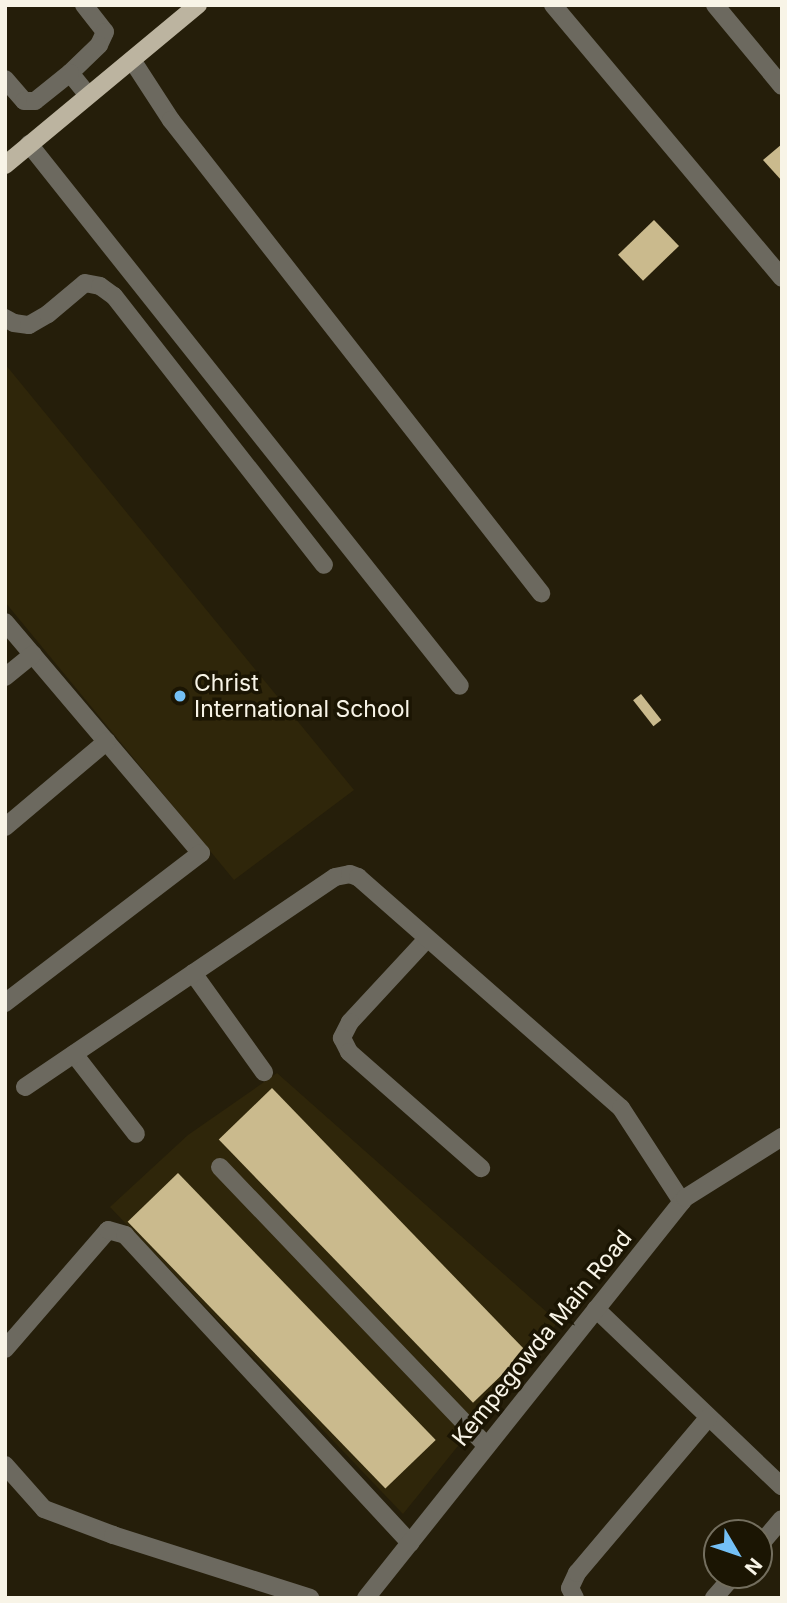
<!DOCTYPE html>
<html>
<head>
<meta charset="utf-8">
<style>
  body { margin:0 }
  #map { position:relative; width:787px; height:1603px; overflow:hidden; background:#251e0a; font-family:Inter,sans-serif }
  div>[style] { position:absolute }
  .built>* { inset:0; background:#2f260a }
  .building>* { inset:0; background:#caba8d; transform-origin:0 0 }
  .minor>* { height:18px; margin:-9px; padding:0 9px; transform-origin:9px; border-radius:9px; background:#6c695f }
  .major>* { height:18px; margin:-9px; padding:0 9px; transform-origin:9px; border-radius:9px; background:#bcb4a0 }
  .dots>* { width:19px; height:19px; translate:-50% -50%; box-sizing:border-box; border:4px solid #1b1503; border-radius:50% }
  span { translate:-50% -50%; white-space:nowrap; text-align:center; line-height:1.15; -webkit-text-stroke:7px #1b1503; paint-order:stroke }
  .poi-label { font-size:23px; color:#f8f4e7 }
  .left { translate:0 -50%; text-align:left }
  .street-label { font-size:23px; color:#f8f4e7 }
  .frame { position:absolute; inset:0; border:7px solid #f8f4e7; pointer-events:none }
  .north { position:absolute; left:703px; top:1519px; width:70px; height:70px; box-sizing:border-box; background:#1b1503; border:2px solid #736e5e; border-radius:50%; rotate:129deg; font-size:19px; font-weight:700; line-height:28px; text-align:center; color:#f8f4e7 }
  .north::after { content:''; display:block; margin:auto; width:24px; height:32px; background:#74c0f6; clip-path:polygon(50% 0,100% 100%,50% 72%,0 100%) }
</style>
</head>
<body>
<div id="map">
  <div class="built">
    <div style="clip-path:polygon(5px 364px,354px 790px,234px 880px,5px 602px)"></div>
    <div style="clip-path:polygon(277px 1073px,558px 1322px,403px 1514px,110px 1207px,188px 1135px)"></div>
  </div>
  <div class="building">
    <div style="clip-path:polygon(782px 144px,782px 181px,763px 160px)"></div>
    <div style="left:654px;top:220px;width:36px;height:50px;rotate:46deg"></div>
    <div style="left:641px;top:694px;width:33px;height:10px;rotate:52deg"></div>
    <div style="left:272px;top:1088px;width:366px;height:74px;rotate:46deg"></div>
    <div style="left:178px;top:1173px;width:371px;height:70px;rotate:46deg"></div>
  </div>
  <div class="minor">
    <div style="left:84px;top:5px;width:34px;rotate:52deg"></div>
    <div style="left:105px;top:32px;width:14px;rotate:115deg"></div>
    <div style="left:99px;top:45px;width:40px;rotate:136deg"></div>
    <div style="left:70px;top:73px;width:28px;rotate:51deg"></div>
    <div style="left:553px;top:5px;width:356px;rotate:50deg"></div>
    <div style="left:715px;top:5px;width:105px;rotate:50.4deg"></div>
    <div style="left:132px;top:60px;width:72px;rotate:57deg"></div>
    <div style="left:171px;top:120px;width:601px;rotate:51.97deg"></div>
    <div style="left:5px;top:79px;width:29px;rotate:49deg"></div>
    <div style="left:24px;top:101px;width:11px"></div>
    <div style="left:35px;top:101px;width:45px;rotate:-38.7deg"></div>
    <div style="left:29px;top:144px;width:692px;rotate:51.51deg"></div>
    <div style="left:5px;top:318px;width:10px;rotate:29deg"></div>
    <div style="left:14px;top:323px;width:15px;rotate:8deg"></div>
    <div style="left:29px;top:325px;width:22px;rotate:-30deg"></div>
    <div style="left:48px;top:314px;width:48px;rotate:-40deg"></div>
    <div style="left:85px;top:283px;width:15px;rotate:11deg"></div>
    <div style="left:100px;top:286px;width:17px;rotate:36deg"></div>
    <div style="left:114px;top:296px;width:341px;rotate:52deg"></div>
    <div style="left:5px;top:622px;width:303px;rotate:49.7deg"></div>
    <div style="left:201px;top:853px;width:247px;rotate:142.6deg"></div>
    <div style="left:5px;top:677px;width:36px;rotate:-39deg"></div>
    <div style="left:5px;top:827px;width:133px;rotate:-40.1deg"></div>
    <div style="left:426px;top:940px;width:112px;rotate:132.8deg"></div>
    <div style="left:350px;top:1022px;width:18px;rotate:117deg"></div>
    <div style="left:342px;top:1038px;width:16px;rotate:63deg"></div>
    <div style="left:349px;top:1052px;width:176px;rotate:41.3deg"></div>
    <div style="left:193px;top:973px;width:122px;rotate:54.4deg"></div>
    <div style="left:74px;top:1054px;width:101px;rotate:52.2deg"></div>
    <div style="left:25px;top:1087px;width:374px;rotate:-34.1deg"></div>
    <div style="left:335px;top:877px;width:15px;rotate:-11deg"></div>
    <div style="left:350px;top:874px;width:9px;rotate:21deg"></div>
    <div style="left:358px;top:877px;width:350px;rotate:41.3deg"></div>
    <div style="left:621px;top:1108px;width:112px;rotate:57deg"></div>
    <div style="left:220px;top:1167px;width:386px;rotate:46.3deg"></div>
    <div style="left:596px;top:1309px;width:257px;rotate:43.7deg"></div>
    <div style="left:5px;top:1349px;width:157px;rotate:-49.1deg"></div>
    <div style="left:108px;top:1230px;width:18px;rotate:16deg"></div>
    <div style="left:125px;top:1235px;width:420px;rotate:47.2deg"></div>
    <div style="left:5px;top:1465px;width:59px;rotate:48.4deg"></div>
    <div style="left:44px;top:1509px;width:74px;rotate:20.6deg"></div>
    <div style="left:113px;top:1535px;width:207px;rotate:17.7deg"></div>
    <div style="left:759px;top:1546px;width:35px;rotate:-50deg"></div>
    <div style="left:366px;top:1598px;width:512px;rotate:-51.43deg"></div>
    <div style="left:685px;top:1198px;width:115px;rotate:-32.2deg"></div>
    <div style="left:575px;top:1598px;width:11px;rotate:-117deg"></div>
    <div style="left:570px;top:1588px;width:17px;rotate:-65deg"></div>
    <div style="left:577px;top:1573px;width:204px;rotate:-49.8deg"></div>
    <div style="left:714px;top:1598px;width:30px;rotate:-49deg"></div>
  </div>
  <div class="major">
    <div style="left:5px;top:165px;width:251px;rotate:-39.7deg"></div>
  </div>
  <div class="dots">
    <div style="left:180px;top:696px;background:#74c0f6"></div>
  </div>
  <div class="poi-label">
    <span class="left" style="left:194px;top:696px">Christ<br>International School</span>
  </div>
  <div class="street-label">
    <span style="left:542px;top:1338px;rotate:-51deg">Kempegowda Main Road</span>
  </div>
  <div class="frame"></div>
  <div class="north">N</div>
</div>
</body>
</html>
